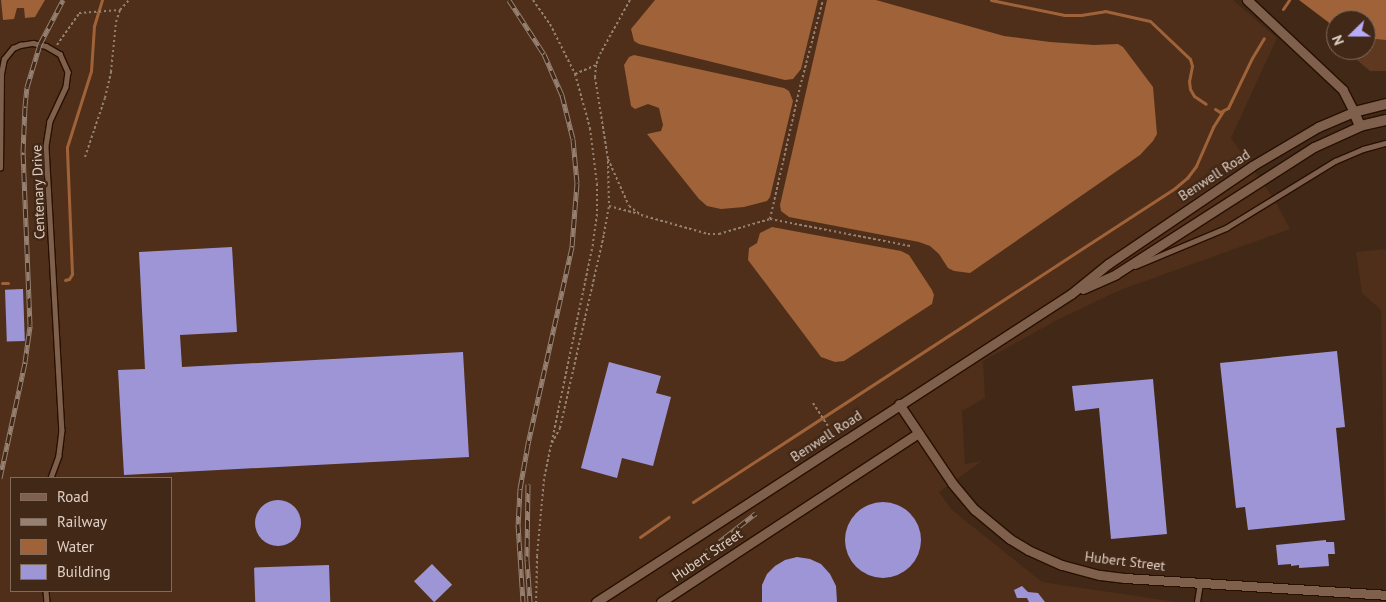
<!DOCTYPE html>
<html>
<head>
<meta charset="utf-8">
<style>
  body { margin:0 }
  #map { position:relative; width:1386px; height:602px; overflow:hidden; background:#422817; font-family:"PT Sans",sans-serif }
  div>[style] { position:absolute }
  .built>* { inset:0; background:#4f2f19 }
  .green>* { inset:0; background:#5e391f }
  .water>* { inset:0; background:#9f6239 }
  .stream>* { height:3px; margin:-1.5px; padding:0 1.5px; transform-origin:1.5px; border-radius:1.5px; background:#9f6239 }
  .building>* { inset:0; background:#9e95d7; transform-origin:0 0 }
  .round { border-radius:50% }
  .path>* { height:2px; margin-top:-1px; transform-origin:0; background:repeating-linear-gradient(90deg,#958072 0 2.5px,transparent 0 5px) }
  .roads { filter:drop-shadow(1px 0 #281001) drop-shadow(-1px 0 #281001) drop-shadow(0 1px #281001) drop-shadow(0 -1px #281001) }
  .service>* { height:4.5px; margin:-2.25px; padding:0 2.25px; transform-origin:2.25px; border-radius:2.25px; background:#7e604d }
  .minor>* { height:9px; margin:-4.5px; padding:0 4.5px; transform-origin:4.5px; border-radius:4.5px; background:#7e604d }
  .tertiary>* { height:10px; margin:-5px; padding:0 5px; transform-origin:5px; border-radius:5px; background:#7e604d }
  .rail>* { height:5px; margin-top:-2.5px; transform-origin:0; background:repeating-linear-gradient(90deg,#422817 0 9px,#958072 0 18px); box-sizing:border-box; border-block:1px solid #958072 }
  span { translate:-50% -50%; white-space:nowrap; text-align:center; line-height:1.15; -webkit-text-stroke:5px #422817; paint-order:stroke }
  .street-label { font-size:14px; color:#e0cfc4 }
  .legend { position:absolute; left:10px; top:477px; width:162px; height:115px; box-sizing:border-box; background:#422817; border:1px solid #816b5c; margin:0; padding:6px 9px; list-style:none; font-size:15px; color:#e0cfc4 }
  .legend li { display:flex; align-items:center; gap:10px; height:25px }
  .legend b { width:25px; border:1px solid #816b5c }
  .north { position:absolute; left:1326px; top:10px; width:50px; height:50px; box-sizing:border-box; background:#422817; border:1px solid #816b5c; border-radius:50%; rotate:248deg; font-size:14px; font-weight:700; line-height:20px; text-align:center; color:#e0cfc4 }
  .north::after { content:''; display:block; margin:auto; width:18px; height:22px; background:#b6acf8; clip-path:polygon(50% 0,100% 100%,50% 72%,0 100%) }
</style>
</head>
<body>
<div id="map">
  <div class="built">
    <div style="clip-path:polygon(evenodd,0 0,1233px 0,1277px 38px,1231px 138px,1274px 199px,1290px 229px,1120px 290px,1057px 320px,983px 361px,985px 398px,962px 411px,965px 464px,982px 461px,939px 492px,952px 510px,1042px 582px,1176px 602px,0 602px,0 0,11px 478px,171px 478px,171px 591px,11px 591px,11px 478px)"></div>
    <div style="clip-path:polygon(1386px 249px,1386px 581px,1381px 310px,1362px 293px,1356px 252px)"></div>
  </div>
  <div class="green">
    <div style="clip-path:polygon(1366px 38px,1386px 39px,1386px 71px,1370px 71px,1345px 50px,1366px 50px)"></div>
  </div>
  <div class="water">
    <div style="clip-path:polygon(1px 0,45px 0,35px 17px,25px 18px,24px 8px,17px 8px,14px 19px,3px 20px)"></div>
    <div style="clip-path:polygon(655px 0,818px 0,801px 69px,793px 79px,785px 80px,639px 44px,634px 41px,631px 29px)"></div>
    <div style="clip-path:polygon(827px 0,876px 0,1004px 36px,1050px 42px,1094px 45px,1118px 44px,1123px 47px,1153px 87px,1157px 134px,1153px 141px,1140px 155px,970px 273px,954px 271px,948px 268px,939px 254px,930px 246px,919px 242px,789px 217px,781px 211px,780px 205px)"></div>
    <div style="clip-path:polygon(1299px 0,1386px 0,1386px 40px,1366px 38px,1366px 20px,1336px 20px,1336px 28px)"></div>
    <div style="clip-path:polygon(634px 55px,784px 88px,789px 91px,793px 101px,770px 197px,767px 201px,744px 207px,721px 209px,707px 206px,699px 199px,647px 134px,661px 131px,663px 125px,659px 108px,648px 104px,635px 109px,631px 106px,624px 65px,629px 57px)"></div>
    <div style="clip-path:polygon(772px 227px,901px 251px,909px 255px,932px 290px,934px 295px,932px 304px,844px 361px,835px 362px,821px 357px,748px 260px,749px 248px,757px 243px,760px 233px)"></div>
  </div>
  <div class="stream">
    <div style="left:991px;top:0;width:75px;rotate:11.6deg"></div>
    <div style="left:1064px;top:15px;width:17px"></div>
    <div style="left:1081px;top:15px;width:24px;rotate:-9deg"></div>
    <div style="left:1105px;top:11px;width:46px;rotate:12.5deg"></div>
    <div style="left:1150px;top:21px;width:55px;rotate:43.5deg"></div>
    <div style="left:1190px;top:59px;width:7px;rotate:74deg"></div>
    <div style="left:1192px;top:66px;width:15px;rotate:101deg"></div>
    <div style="left:1189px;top:81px;width:8px;rotate:83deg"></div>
    <div style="left:1190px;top:89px;width:8px;rotate:60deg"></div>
    <div style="left:1194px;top:96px;width:14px;rotate:34deg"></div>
    <div style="left:1283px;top:9px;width:11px;rotate:-56deg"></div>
    <div style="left:1215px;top:109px;width:6px;rotate:31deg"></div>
    <div style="left:1220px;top:112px;width:9px;rotate:-27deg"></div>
    <div style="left:1228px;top:108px;width:55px;rotate:-64.4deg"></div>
    <div style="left:1252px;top:58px;width:23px;rotate:-59deg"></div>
    <div style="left:65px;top:280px;width:4px;rotate:-14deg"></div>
    <div style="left:69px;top:279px;width:6px;rotate:-59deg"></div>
    <div style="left:72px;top:274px;width:127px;rotate:-92.3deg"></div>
    <div style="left:67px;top:147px;width:80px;rotate:-72.5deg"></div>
    <div style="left:91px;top:71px;width:45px;rotate:-86.2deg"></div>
    <div style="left:94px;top:26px;width:27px;rotate:-73deg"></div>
    <div style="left:2px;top:283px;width:6px"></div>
    <div style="left:693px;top:502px;width:575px;rotate:-33.08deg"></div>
    <div style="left:1175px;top:188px;width:16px;rotate:-40deg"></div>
    <div style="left:1187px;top:178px;width:15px;rotate:-53deg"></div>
    <div style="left:1196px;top:166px;width:43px;rotate:-66.4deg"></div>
    <div style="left:1213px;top:127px;width:19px;rotate:-58deg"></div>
    <div style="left:640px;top:537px;width:35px;rotate:-35deg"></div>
  </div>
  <div class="building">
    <div style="clip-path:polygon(232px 247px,237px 332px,180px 335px,182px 367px,463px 352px,469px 457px,124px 475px,118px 370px,145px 369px,139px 252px)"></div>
    <div style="left:23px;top:289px;width:52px;height:18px;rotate:88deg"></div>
    <div style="clip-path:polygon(1337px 351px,1345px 427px,1336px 428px,1345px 520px,1248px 530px,1245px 507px,1236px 508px,1220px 363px)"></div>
    <div style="clip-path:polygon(609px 362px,661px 376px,656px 393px,671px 397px,653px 466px,622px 458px,617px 478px,581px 468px)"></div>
    <div style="clip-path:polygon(1153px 379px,1167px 534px,1111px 539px,1099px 408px,1075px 411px,1072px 386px)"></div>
    <div class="round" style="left:255px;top:500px;width:46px;height:46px"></div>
    <div class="round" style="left:845px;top:502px;width:76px;height:76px"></div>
    <div style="clip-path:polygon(1326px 540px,1326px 542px,1334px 542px,1335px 554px,1328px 554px,1329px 566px,1299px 568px,1299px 565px,1291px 566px,1291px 564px,1278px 565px,1276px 545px)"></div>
    <div style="clip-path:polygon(797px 557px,810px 559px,821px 564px,830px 574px,836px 586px,837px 602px,762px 602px,762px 585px,767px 574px,775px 566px,785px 560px)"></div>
    <div style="left:432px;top:564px;width:29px;height:25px;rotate:46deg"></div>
    <div style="left:329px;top:565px;width:37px;height:75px;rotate:88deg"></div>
    <div style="clip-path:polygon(1022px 586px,1028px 592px,1038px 593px,1045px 602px,1029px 602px,1027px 598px,1017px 598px,1014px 590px)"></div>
  </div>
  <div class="path">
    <div style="left:533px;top:0;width:29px;rotate:55deg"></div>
    <div style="left:550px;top:24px;width:56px;rotate:63.4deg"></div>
    <div style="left:575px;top:74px;width:56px;rotate:74.5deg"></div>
    <div style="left:590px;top:128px;width:56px;rotate:82.9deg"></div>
    <div style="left:597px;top:184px;width:30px;rotate:90deg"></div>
    <div style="left:597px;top:214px;width:30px;rotate:98deg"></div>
    <div style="left:593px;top:244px;width:240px;rotate:101.8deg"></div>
    <div style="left:544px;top:479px;width:77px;rotate:95.2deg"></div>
    <div style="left:537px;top:556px;width:46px;rotate:91.2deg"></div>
    <div style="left:630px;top:0;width:60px;rotate:119.1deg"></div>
    <div style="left:601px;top:52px;width:14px;rotate:111deg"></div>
    <div style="left:596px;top:65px;width:12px;rotate:95deg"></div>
    <div style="left:595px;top:77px;width:83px;rotate:81deg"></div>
    <div style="left:608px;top:159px;width:51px;rotate:65.9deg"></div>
    <div style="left:629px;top:206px;width:15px;rotate:37deg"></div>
    <div style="left:641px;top:215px;width:70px;rotate:15.8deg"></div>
    <div style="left:708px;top:234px;width:11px"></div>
    <div style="left:719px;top:234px;width:53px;rotate:-16.4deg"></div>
    <div style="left:770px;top:219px;width:143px;rotate:10.9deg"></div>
    <div style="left:57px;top:45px;width:39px;rotate:-55deg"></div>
    <div style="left:79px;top:13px;width:41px;rotate:-4.2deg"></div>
    <div style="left:575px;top:74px;width:23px;rotate:-23deg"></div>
    <div style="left:85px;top:157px;width:62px;rotate:-71.3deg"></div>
    <div style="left:105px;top:98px;width:27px;rotate:-77deg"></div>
    <div style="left:111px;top:72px;width:50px;rotate:-84.3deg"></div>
    <div style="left:116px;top:22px;width:13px;rotate:-72deg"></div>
    <div style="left:120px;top:10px;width:13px;rotate:-48deg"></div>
    <div style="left:608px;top:161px;width:45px;rotate:88.7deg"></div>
    <div style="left:770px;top:219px;width:135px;rotate:-77.2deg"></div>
    <div style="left:800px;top:87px;width:90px;rotate:-75.2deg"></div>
    <div style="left:813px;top:403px;width:40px;rotate:57.1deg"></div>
    <div style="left:552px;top:443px;width:17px;rotate:-62deg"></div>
    <div style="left:560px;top:428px;width:199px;rotate:-77.2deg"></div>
    <div style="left:604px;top:234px;width:28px;rotate:-80deg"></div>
    <div style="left:609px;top:206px;width:31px;rotate:15deg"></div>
  </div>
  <div class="roads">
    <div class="service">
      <div style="left:0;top:168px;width:94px;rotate:-89.4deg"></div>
      <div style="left:1px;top:74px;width:15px;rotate:-79deg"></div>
      <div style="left:4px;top:59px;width:14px;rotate:-51deg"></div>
      <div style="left:13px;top:48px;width:8px;rotate:-23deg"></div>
      <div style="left:20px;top:45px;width:13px;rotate:-9deg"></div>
      <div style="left:33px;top:43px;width:13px;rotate:13deg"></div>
      <div style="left:46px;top:46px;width:16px;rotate:30deg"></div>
      <div style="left:60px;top:54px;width:20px;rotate:66deg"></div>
      <div style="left:68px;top:72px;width:15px;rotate:98deg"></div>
      <div style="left:66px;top:87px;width:38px;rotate:115deg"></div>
      <div style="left:50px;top:121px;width:26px;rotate:99deg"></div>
      <div style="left:46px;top:147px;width:283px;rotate:86.8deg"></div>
      <div style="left:62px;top:430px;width:26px;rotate:97deg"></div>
      <div style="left:59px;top:456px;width:23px;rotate:110deg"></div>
      <div style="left:1135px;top:266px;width:99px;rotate:-22.7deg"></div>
      <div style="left:1226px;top:228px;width:128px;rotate:-31.6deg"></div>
      <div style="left:1335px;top:161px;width:30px;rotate:-23deg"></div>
      <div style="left:1363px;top:149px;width:24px;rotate:-15deg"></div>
      <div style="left:46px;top:591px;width:11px;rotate:85deg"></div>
      <div style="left:1197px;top:602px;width:20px;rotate:-81deg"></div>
    </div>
    <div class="minor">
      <div style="left:1083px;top:289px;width:36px;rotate:-24deg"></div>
      <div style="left:1116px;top:274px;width:235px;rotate:-32.7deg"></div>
      <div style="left:1314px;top:147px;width:51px;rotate:-24.5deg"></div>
      <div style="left:899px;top:404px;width:95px;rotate:56.1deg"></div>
      <div style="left:952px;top:483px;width:35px;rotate:50deg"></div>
      <div style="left:975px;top:510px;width:45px;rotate:39.6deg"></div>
      <div style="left:1010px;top:539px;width:21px;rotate:31deg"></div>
      <div style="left:1028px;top:550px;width:37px;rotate:24deg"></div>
      <div style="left:1062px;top:565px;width:39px;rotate:15deg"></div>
      <div style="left:1100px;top:575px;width:25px;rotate:7deg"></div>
      <div style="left:1125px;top:578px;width:262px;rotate:3.7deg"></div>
      <div style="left:596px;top:602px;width:566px;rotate:-32.96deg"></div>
      <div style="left:1071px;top:294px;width:48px;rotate:-39deg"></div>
      <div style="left:1108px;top:264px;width:174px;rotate:-34.2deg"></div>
      <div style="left:1252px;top:166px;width:77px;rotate:-30.6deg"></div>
      <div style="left:1318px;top:127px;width:39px;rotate:-23deg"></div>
      <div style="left:1354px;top:112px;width:25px;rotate:-117deg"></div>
      <div style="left:1343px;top:90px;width:132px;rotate:-136.8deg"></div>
      <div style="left:661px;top:602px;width:308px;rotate:-33.3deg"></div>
    </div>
    <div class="tertiary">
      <div style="left:1386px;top:104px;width:33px;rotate:166deg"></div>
      <div style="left:1354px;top:112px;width:15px;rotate:67deg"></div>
      <div style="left:1360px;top:126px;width:27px;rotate:-13deg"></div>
    </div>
  </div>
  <div class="rail">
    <div style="left:509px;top:0;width:64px;rotate:57.1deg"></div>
    <div style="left:544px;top:54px;width:45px;rotate:66.3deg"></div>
    <div style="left:562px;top:95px;width:45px;rotate:76deg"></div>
    <div style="left:573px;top:139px;width:44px;rotate:84.8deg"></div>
    <div style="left:577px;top:183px;width:64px;rotate:94.5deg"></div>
    <div style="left:572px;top:247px;width:202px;rotate:102.6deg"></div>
    <div style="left:528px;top:444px;width:46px;rotate:100.1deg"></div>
    <div style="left:520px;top:489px;width:35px;rotate:93deg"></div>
    <div style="left:518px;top:524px;width:78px;rotate:86.3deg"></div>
    <div style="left:0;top:478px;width:119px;rotate:-77.8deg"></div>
    <div style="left:25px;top:362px;width:37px;rotate:-82deg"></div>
    <div style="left:30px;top:325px;width:173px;rotate:-92.3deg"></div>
    <div style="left:23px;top:152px;width:46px;rotate:-87.5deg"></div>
    <div style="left:25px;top:106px;width:19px;rotate:-84deg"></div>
    <div style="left:27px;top:87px;width:45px;rotate:-73.2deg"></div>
    <div style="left:40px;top:44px;width:50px;rotate:-62.4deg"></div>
    <div style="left:528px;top:484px;width:76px;rotate:90.8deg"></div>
    <div style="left:527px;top:560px;width:42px;rotate:85.9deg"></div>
    <div style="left:696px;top:560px;width:76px;rotate:-38.1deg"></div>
  </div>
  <div class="street-label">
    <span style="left:1214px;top:175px;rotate:-33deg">Benwell Road</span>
    <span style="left:38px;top:192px;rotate:-92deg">Centenary Drive</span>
    <span style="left:826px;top:436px;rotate:-33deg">Benwell Road</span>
    <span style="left:707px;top:555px;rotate:-34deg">Hubert Street</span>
    <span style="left:1125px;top:561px;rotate:7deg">Hubert Street</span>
  </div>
  <ul class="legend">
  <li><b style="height:6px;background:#7e604d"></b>Road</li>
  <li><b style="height:6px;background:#958072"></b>Railway</li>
  <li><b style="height:14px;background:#9f6239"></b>Water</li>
  <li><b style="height:14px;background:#9e95d7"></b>Building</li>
  </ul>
  <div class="north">N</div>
</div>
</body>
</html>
